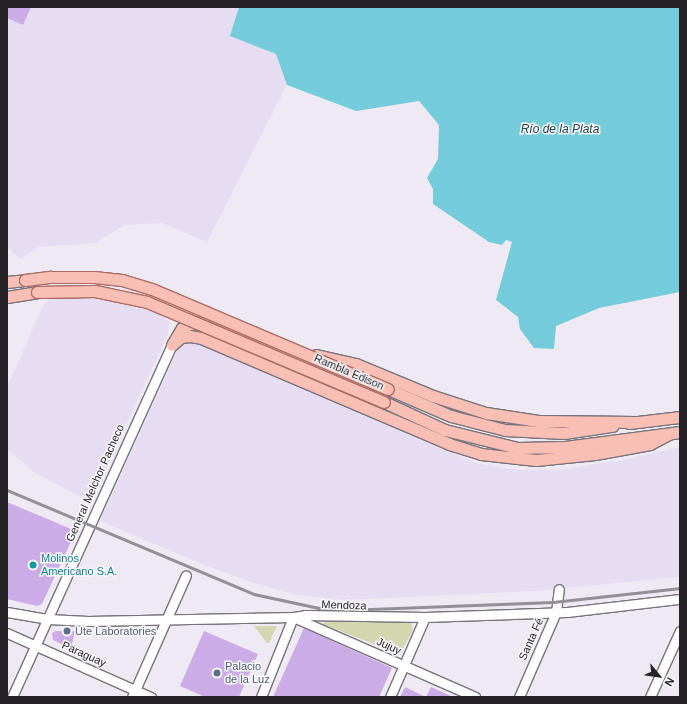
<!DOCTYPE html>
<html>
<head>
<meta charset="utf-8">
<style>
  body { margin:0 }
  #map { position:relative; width:687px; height:704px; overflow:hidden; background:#efe9f4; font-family:Helvetica,sans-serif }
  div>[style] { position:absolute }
  .industrial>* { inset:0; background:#e7ddf2 }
  .green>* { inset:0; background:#d3d7af }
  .water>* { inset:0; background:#74ccda }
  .building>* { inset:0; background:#ccace6 }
  .roads { filter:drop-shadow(1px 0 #77727b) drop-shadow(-1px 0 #77727b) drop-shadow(0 1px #77727b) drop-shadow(0 -1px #77727b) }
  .minor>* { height:9px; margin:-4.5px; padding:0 4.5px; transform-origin:4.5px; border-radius:4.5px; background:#fff }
  .major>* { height:11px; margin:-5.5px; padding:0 5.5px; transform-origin:5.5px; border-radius:5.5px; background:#f9bfb5 }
  .rail>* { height:2.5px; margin:-1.25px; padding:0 1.25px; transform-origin:1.25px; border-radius:1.25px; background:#938f97 }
  .bridges { filter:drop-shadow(1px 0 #ac6c63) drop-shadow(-1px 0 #ac6c63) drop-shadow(0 1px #ac6c63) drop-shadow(0 -1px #ac6c63) }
  .major-bridge>* { height:11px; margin:-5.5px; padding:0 5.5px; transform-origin:5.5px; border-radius:5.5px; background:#f9bfb5 }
  .dots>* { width:11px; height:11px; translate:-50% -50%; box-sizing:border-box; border:2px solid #fbf8fe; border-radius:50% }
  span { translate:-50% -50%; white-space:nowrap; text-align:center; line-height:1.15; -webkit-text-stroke:3px #fbf8fe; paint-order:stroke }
  .street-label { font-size:11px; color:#252327 }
  .culture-label { font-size:11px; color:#0d838f }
  .left { translate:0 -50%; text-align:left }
  .service-label { font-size:11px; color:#4e5e75 }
  .water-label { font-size:12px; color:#1a444a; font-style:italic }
  .frame { position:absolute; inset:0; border:8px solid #252327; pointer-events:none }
  .north { position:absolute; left:639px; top:656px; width:40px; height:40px; -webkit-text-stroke:3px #fbf8fe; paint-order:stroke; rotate:119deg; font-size:11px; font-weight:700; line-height:16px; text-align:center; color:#252327 }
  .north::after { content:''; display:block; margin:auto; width:14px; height:18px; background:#252327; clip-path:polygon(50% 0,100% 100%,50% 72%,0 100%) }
</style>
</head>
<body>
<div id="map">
  <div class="industrial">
    <div style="clip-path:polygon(7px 7px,239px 7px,231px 36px,276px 54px,287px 85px,207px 242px,162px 223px,124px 225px,96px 243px,39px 247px,20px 259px,7px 247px)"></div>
    <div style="clip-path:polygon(65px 291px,126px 301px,161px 315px,170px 323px,168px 334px,91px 502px,35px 473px,7px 449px,7px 387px,42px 308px,53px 295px)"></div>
    <div style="clip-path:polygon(185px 334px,433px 446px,479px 464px,519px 470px,564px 469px,627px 459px,680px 447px,680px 577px,535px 591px,347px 600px,297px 595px,254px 583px,207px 566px,100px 521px)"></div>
  </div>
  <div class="green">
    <div style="clip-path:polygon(405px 620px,411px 622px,413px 630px,400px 654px,322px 624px,325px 622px)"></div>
    <div style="clip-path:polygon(254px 626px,277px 626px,269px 643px,267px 643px)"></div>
  </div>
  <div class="water">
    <div style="clip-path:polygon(239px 7px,680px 7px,680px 292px,599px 308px,556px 326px,554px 349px,534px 348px,520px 329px,518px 317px,496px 300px,512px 242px,506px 240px,502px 245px,489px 242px,433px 204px,433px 189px,427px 178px,438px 159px,439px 125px,419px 101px,356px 111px,287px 85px,276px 54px,230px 36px)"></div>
  </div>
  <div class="building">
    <div style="clip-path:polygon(8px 7px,31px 7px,23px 25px,7px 18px)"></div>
    <div style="clip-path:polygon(7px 502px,76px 531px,42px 604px,37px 606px,7px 599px)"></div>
    <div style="clip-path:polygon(304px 628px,392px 668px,379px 697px,273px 697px)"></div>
    <div style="clip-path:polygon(56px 631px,75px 631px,71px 648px,53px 640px,52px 633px)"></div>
    <div style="clip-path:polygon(204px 631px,258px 654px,239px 697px,205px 697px,180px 686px)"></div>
    <div style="clip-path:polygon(405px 687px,426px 697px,431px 687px,453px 697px,400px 697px)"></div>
  </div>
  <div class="roads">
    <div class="minor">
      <div style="left:7px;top:612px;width:42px;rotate:9.7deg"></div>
      <div style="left:48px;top:619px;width:40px;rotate:2.9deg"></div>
      <div style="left:88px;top:621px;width:205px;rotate:-1.1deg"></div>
      <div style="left:293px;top:617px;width:12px;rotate:-9deg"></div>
      <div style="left:305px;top:615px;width:120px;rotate:1deg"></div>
      <div style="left:425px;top:617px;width:142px;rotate:-2deg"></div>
      <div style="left:567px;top:612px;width:114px;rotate:-6.6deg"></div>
      <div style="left:293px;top:617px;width:199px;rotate:23.7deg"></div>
      <div style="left:7px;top:633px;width:158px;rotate:24deg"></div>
      <div style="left:12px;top:697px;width:387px;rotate:-65.6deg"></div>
      <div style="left:132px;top:697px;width:133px;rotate:-66.1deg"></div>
      <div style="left:261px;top:697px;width:86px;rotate:-68.2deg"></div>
      <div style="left:390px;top:697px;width:87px;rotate:-66.4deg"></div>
      <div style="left:519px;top:697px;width:93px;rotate:-66.5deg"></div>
      <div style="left:556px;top:612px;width:23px;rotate:-83deg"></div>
      <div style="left:650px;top:697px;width:72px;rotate:-65.6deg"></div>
    </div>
    <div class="major">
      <div style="left:7px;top:282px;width:18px;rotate:-6deg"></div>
      <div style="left:7px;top:297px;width:30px;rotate:-9deg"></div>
      <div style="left:173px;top:343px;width:17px;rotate:-59deg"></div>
      <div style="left:182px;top:328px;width:9px;rotate:-27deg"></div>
      <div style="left:190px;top:324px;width:14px;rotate:-8deg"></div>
      <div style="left:204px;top:322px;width:52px;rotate:16.7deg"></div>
      <div style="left:172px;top:345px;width:12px;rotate:-42deg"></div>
      <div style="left:181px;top:337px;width:9px;rotate:-6deg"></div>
      <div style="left:190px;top:336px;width:11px;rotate:10deg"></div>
      <div style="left:201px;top:338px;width:270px;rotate:23.1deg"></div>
      <div style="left:449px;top:444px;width:34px;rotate:17deg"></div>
      <div style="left:481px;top:454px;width:55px;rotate:6.2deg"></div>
      <div style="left:536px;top:460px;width:59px;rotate:-5.8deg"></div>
      <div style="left:595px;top:454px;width:56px;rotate:-10.3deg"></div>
      <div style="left:650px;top:444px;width:21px;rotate:-28deg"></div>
      <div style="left:316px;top:355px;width:41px;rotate:12.7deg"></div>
      <div style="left:356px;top:364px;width:83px;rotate:22.6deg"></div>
      <div style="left:433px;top:396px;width:56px;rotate:17.8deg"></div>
      <div style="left:486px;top:413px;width:53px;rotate:8.7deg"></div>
      <div style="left:538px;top:421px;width:97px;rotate:0.6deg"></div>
      <div style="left:388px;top:389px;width:69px;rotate:23.2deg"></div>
      <div style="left:451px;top:416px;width:56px;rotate:14.5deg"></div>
      <div style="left:505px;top:430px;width:59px;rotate:2.9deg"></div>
      <div style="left:564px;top:433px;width:49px;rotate:-8.3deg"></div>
      <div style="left:384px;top:402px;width:67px;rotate:24.7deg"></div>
      <div style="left:445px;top:430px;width:75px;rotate:13.9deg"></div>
      <div style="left:518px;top:448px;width:47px;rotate:-1.2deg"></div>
      <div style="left:565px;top:447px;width:116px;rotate:-7.4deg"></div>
      <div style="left:629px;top:423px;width:51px;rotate:-6.7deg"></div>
    </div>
  </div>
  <div class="rail">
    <div style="left:7px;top:490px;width:268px;rotate:22.8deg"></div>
    <div style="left:254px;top:594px;width:66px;rotate:12.2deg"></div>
    <div style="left:319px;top:608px;width:52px;rotate:1.1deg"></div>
    <div style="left:371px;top:609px;width:182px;rotate:-2.2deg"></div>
    <div style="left:553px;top:602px;width:128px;rotate:-6.3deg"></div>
  </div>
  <div class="bridges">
    <div class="major-bridge">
      <div style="left:25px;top:280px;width:26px;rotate:-7deg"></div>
      <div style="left:51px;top:277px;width:43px"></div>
      <div style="left:94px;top:277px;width:28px;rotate:6deg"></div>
      <div style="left:122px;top:280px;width:31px;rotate:17deg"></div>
      <div style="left:152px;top:289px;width:256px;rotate:23deg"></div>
      <div style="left:37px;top:292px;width:58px;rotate:-1deg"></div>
      <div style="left:95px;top:291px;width:53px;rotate:11.9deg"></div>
      <div style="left:147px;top:302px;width:257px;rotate:22.9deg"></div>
    </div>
  </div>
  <div class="dots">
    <div style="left:33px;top:565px;background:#0f9aa8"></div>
    <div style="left:67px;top:631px;background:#5c6f8a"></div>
    <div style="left:217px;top:673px;background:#5c6f8a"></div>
  </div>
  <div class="street-label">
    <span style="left:349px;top:372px;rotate:23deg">Rambla Edison</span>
    <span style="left:95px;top:483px;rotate:-66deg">General Melchor Pacheco</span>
    <span style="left:344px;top:605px;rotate:2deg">Mendoza</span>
    <span style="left:531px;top:639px;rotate:-66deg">Santa Fé</span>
    <span style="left:389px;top:646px;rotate:25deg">Jujuy</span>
    <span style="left:84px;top:654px;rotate:24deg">Paraguay</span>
  </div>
  <div class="culture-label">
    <span class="left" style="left:41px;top:565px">Molinos<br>Americano S.A.</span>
  </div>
  <div class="service-label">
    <span class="left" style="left:75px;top:631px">Ute Laboratories</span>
    <span class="left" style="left:225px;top:673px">Palacio<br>de la Luz</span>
  </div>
  <div class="water-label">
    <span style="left:560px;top:130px">Río de la Plata</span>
  </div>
  <div class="frame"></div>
  <div class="north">N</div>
</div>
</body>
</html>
